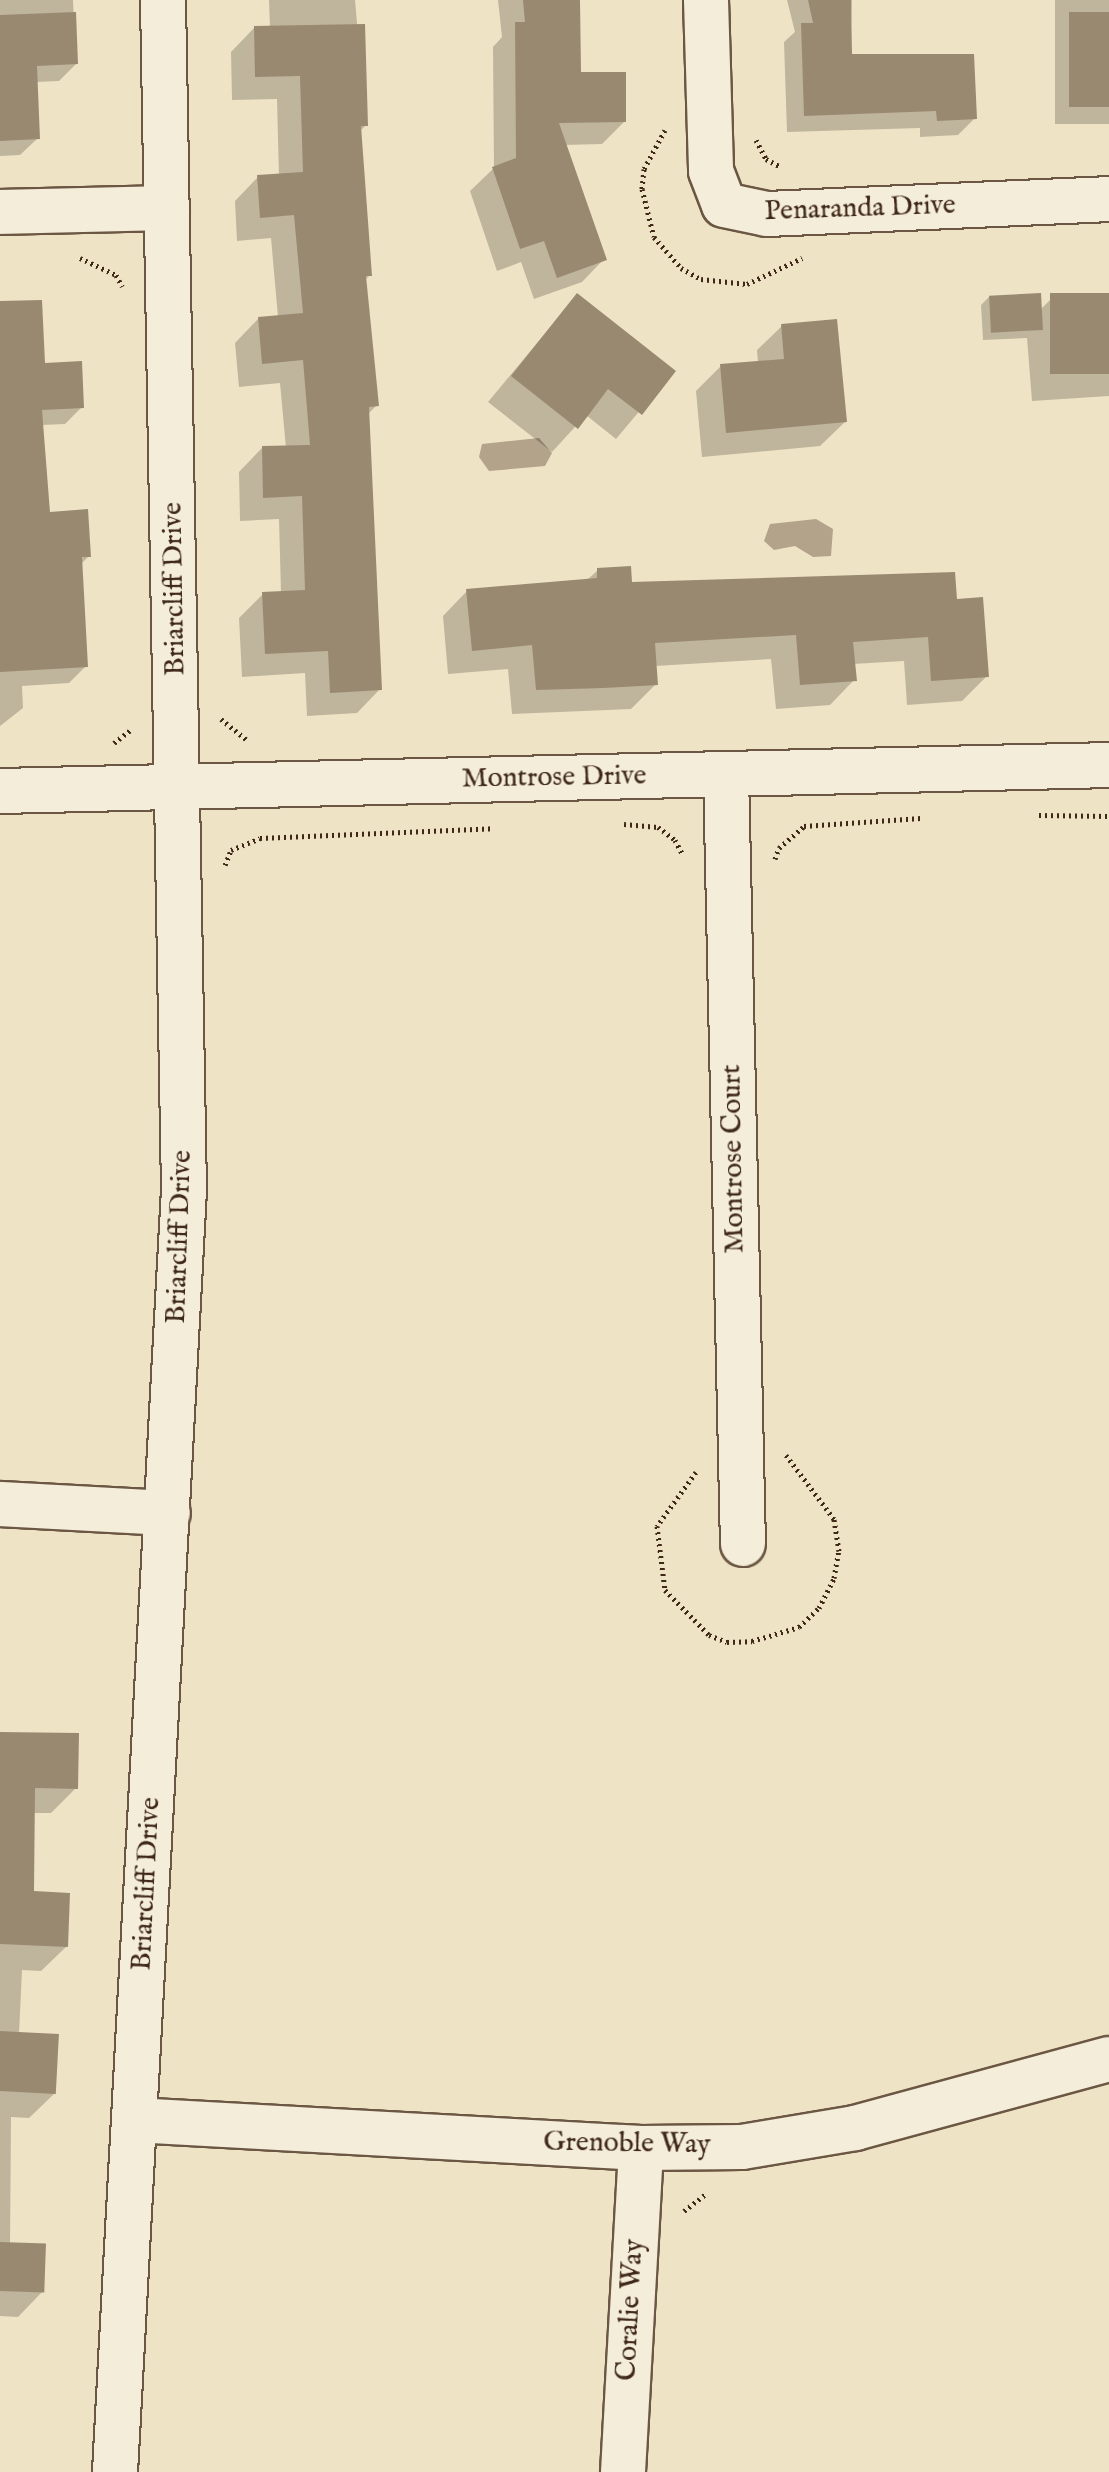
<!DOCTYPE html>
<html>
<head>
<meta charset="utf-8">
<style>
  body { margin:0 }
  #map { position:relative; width:1109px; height:2472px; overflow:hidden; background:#eee3c4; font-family:"IM FELL English",serif }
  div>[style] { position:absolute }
  .water>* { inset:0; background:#b2a38a }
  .shadow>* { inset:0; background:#0003; transform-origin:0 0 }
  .building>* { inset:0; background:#9a8971; transform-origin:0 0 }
  .path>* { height:5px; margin-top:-2.5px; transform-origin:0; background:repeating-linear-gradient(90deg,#3f2818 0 2px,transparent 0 6px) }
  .roads { filter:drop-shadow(2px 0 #6b5743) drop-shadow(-2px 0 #6b5743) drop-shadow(0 2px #6b5743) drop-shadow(0 -2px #6b5743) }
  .street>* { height:44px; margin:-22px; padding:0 22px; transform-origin:22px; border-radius:22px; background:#f4edd9 }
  span { translate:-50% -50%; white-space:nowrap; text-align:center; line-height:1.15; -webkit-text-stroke:8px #f4edd9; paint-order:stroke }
  .street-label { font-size:28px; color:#3f2818 }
</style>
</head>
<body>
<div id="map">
  <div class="water">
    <div style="clip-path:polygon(539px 438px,552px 453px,545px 466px,489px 471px,479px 457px,482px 444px)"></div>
    <div style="clip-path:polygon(816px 519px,833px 529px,831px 556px,813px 557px,795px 546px,774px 550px,764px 541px,770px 524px)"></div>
  </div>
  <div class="shadow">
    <div style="clip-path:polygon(0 0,73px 0,76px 64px,59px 81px,35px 82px,38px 138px,20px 155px,0 156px)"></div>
    <div style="clip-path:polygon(269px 0,355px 0,366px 125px,359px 132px,370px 275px,365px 280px,377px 405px,367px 415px,380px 689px,357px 713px,307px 716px,305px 673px,242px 677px,239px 618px,263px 594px,281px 593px,279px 519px,240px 521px,239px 472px,262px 448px,286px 448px,280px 383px,239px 387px,235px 343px,258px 319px,278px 317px,271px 238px,237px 241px,235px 201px,258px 177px,279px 176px,277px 99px,232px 100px,231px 52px,254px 28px,270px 28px)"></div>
    <div style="clip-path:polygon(498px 0,580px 0,579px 74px,624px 122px,602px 144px,564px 145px,604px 259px,582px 282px,534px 299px,521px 262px,497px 271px,470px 191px,494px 168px,493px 47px,502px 37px)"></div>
    <div style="clip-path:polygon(787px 0,852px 0,850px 56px,975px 118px,958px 135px,920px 137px,920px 128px,787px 132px,784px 42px,795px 32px)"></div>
    <div style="left:1055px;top:0;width:54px;height:124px"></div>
    <div style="clip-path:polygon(577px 295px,673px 371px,616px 439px,586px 415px,552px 452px,488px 402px)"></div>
    <div style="clip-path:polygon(1109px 295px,1109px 396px,1032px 401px,1027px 338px,983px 340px,981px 305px,989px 297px,1040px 310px,1051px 299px)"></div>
    <div style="clip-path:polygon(0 303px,43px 365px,82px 407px,65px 424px,41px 425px,48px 514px,89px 556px,81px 564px,86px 666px,69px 683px,22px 686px,23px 708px,0 726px)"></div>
    <div style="clip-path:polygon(782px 326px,845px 422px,820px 446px,702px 457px,696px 391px,721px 366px,758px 363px,757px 350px)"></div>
    <div style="clip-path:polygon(598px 570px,630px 584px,956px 601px,987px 676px,962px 701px,907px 705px,904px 661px,853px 664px,854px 680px,830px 705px,776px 709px,771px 659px,655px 666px,656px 684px,631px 709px,512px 714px,508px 669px,448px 674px,443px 616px,467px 591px,587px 580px)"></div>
    <div style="clip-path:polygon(0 1734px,76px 1788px,51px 1813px,33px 1813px,32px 1893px,66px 1947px,41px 1971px,22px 1970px,19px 2034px,54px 2094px,29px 2118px,11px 2117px,10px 2245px,42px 2292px,18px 2317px,0 2316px)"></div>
  </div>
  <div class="building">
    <div style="clip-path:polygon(523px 0,580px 0,581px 72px,626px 72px,626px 122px,559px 123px,607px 260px,557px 278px,544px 241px,520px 249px,492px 167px,516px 158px,515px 22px,525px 22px)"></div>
    <div style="clip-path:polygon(808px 0,851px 0,852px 54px,974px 54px,977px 119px,937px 121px,936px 111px,804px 116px,801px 23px,813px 23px)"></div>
    <div style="clip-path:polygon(76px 12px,78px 64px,37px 66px,40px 139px,0 141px,0 15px)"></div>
    <div style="left:1109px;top:12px;width:95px;height:40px;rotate:90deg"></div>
    <div style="clip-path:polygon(365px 24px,368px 126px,361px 126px,372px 276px,366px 276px,379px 406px,369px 407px,382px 690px,330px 693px,328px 651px,265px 654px,262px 592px,305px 590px,302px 496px,263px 498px,262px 446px,310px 445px,303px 360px,262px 364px,258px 317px,303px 313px,294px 215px,260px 218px,257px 175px,303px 172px,300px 76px,255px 77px,254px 26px)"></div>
    <div style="clip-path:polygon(577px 293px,676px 371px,642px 415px,608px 389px,578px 429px,511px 376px)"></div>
    <div style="left:1041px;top:293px;width:37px;height:52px;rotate:87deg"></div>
    <div style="left:1109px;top:293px;width:81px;height:59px;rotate:90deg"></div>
    <div style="clip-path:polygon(42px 300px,45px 363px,82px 361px,84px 408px,42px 410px,50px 512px,88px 509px,91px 557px,82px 557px,88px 667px,0 672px,0 301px)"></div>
    <div style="clip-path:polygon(837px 319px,847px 422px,726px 433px,720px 364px,784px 359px,781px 324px)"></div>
    <div style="clip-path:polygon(631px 566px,632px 582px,955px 572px,957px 599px,983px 597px,989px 677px,931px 681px,928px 637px,853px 642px,857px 681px,800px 685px,796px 635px,655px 643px,658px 685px,604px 688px,536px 690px,532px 645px,472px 651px,466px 589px,597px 578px,597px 568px)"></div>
    <div style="clip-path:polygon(0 1732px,79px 1733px,78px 1789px,35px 1788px,34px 1891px,70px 1893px,68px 1947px,0 1944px)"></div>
    <div style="left:0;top:2031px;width:59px;height:60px;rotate:3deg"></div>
    <div style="left:0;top:2242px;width:46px;height:49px;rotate:2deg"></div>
  </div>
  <div class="path">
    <div style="left:665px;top:130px;width:44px;rotate:118.3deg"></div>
    <div style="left:644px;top:169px;width:20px;rotate:96deg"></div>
    <div style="left:642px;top:189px;width:49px;rotate:76deg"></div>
    <div style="left:654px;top:237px;width:41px;rotate:48.9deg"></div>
    <div style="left:681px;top:268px;width:23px;rotate:29deg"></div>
    <div style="left:701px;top:279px;width:46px;rotate:6.2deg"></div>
    <div style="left:747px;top:284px;width:61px;rotate:-25.3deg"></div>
    <div style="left:756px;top:140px;width:21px;rotate:62deg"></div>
    <div style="left:766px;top:159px;width:17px;rotate:28deg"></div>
    <div style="left:80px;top:258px;width:40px;rotate:25deg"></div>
    <div style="left:116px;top:275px;width:13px;rotate:61deg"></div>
    <div style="left:221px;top:719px;width:33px;rotate:39deg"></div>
    <div style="left:114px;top:743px;width:23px;rotate:-38deg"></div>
    <div style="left:1039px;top:815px;width:70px;rotate:0.8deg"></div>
    <div style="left:624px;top:824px;width:34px;rotate:5deg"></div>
    <div style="left:658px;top:827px;width:21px;rotate:37deg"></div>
    <div style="left:675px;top:840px;width:15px;rotate:62deg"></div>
    <div style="left:775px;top:859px;width:12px;rotate:-70deg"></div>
    <div style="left:779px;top:848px;width:33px;rotate:-41deg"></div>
    <div style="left:804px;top:826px;width:117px;rotate:-3.9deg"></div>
    <div style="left:225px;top:865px;width:16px;rotate:-68deg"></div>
    <div style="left:231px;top:850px;width:31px;rotate:-22deg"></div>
    <div style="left:260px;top:838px;width:234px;rotate:-2.4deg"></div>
    <div style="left:696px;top:1472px;width:67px;rotate:125.8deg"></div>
    <div style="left:657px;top:1526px;width:64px;rotate:82.9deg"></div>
    <div style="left:665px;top:1590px;width:63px;rotate:45.6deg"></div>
    <div style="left:709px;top:1635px;width:19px;rotate:21deg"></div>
    <div style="left:727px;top:1642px;width:25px;rotate:-2deg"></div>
    <div style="left:752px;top:1641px;width:49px;rotate:-16.6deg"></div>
    <div style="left:799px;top:1627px;width:28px;rotate:-44deg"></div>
    <div style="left:819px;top:1608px;width:34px;rotate:-63deg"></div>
    <div style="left:834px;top:1578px;width:27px;rotate:-80deg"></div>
    <div style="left:839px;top:1551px;width:32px;rotate:-99deg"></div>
    <div style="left:834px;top:1519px;width:80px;rotate:-126.9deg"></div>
    <div style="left:684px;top:2211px;width:29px;rotate:-38deg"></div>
  </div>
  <div class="roads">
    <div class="street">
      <div style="left:706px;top:0;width:171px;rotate:88.3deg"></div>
      <div style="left:711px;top:171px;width:36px;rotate:69deg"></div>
      <div style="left:724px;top:205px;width:44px;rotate:11.8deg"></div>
      <div style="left:767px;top:214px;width:342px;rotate:-2.5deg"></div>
      <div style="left:0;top:212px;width:167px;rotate:-1.4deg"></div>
      <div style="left:726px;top:774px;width:770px;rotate:88.74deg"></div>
      <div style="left:0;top:791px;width:1109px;rotate:-1.34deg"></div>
      <div style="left:0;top:1504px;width:168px;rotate:3.1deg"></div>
      <div style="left:134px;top:2120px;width:508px;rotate:3.16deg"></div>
      <div style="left:641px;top:2148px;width:101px;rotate:-0.6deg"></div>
      <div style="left:742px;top:2147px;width:115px;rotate:-9.5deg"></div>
      <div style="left:855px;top:2128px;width:263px;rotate:-15.2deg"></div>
      <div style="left:115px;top:2472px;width:1283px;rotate:-86.92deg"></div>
      <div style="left:184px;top:1191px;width:1191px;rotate:-91.01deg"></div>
      <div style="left:623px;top:2472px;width:324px;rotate:-86.8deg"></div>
    </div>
  </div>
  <div class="street-label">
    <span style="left:860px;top:209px;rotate:-2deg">Penaranda Drive</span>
    <span style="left:175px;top:589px;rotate:-91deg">Briarcliff Drive</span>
    <span style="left:554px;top:778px;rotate:-1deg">Montrose Drive</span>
    <span style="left:734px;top:1159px;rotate:-91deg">Montrose Court</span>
    <span style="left:180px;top:1237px;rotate:-88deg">Briarcliff Drive</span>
    <span style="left:147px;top:1884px;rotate:-87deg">Briarcliff Drive</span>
    <span style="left:627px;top:2144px;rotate:1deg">Grenoble Way</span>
    <span style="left:631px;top:2310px;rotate:-87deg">Coralie Way</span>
  </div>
</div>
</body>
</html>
